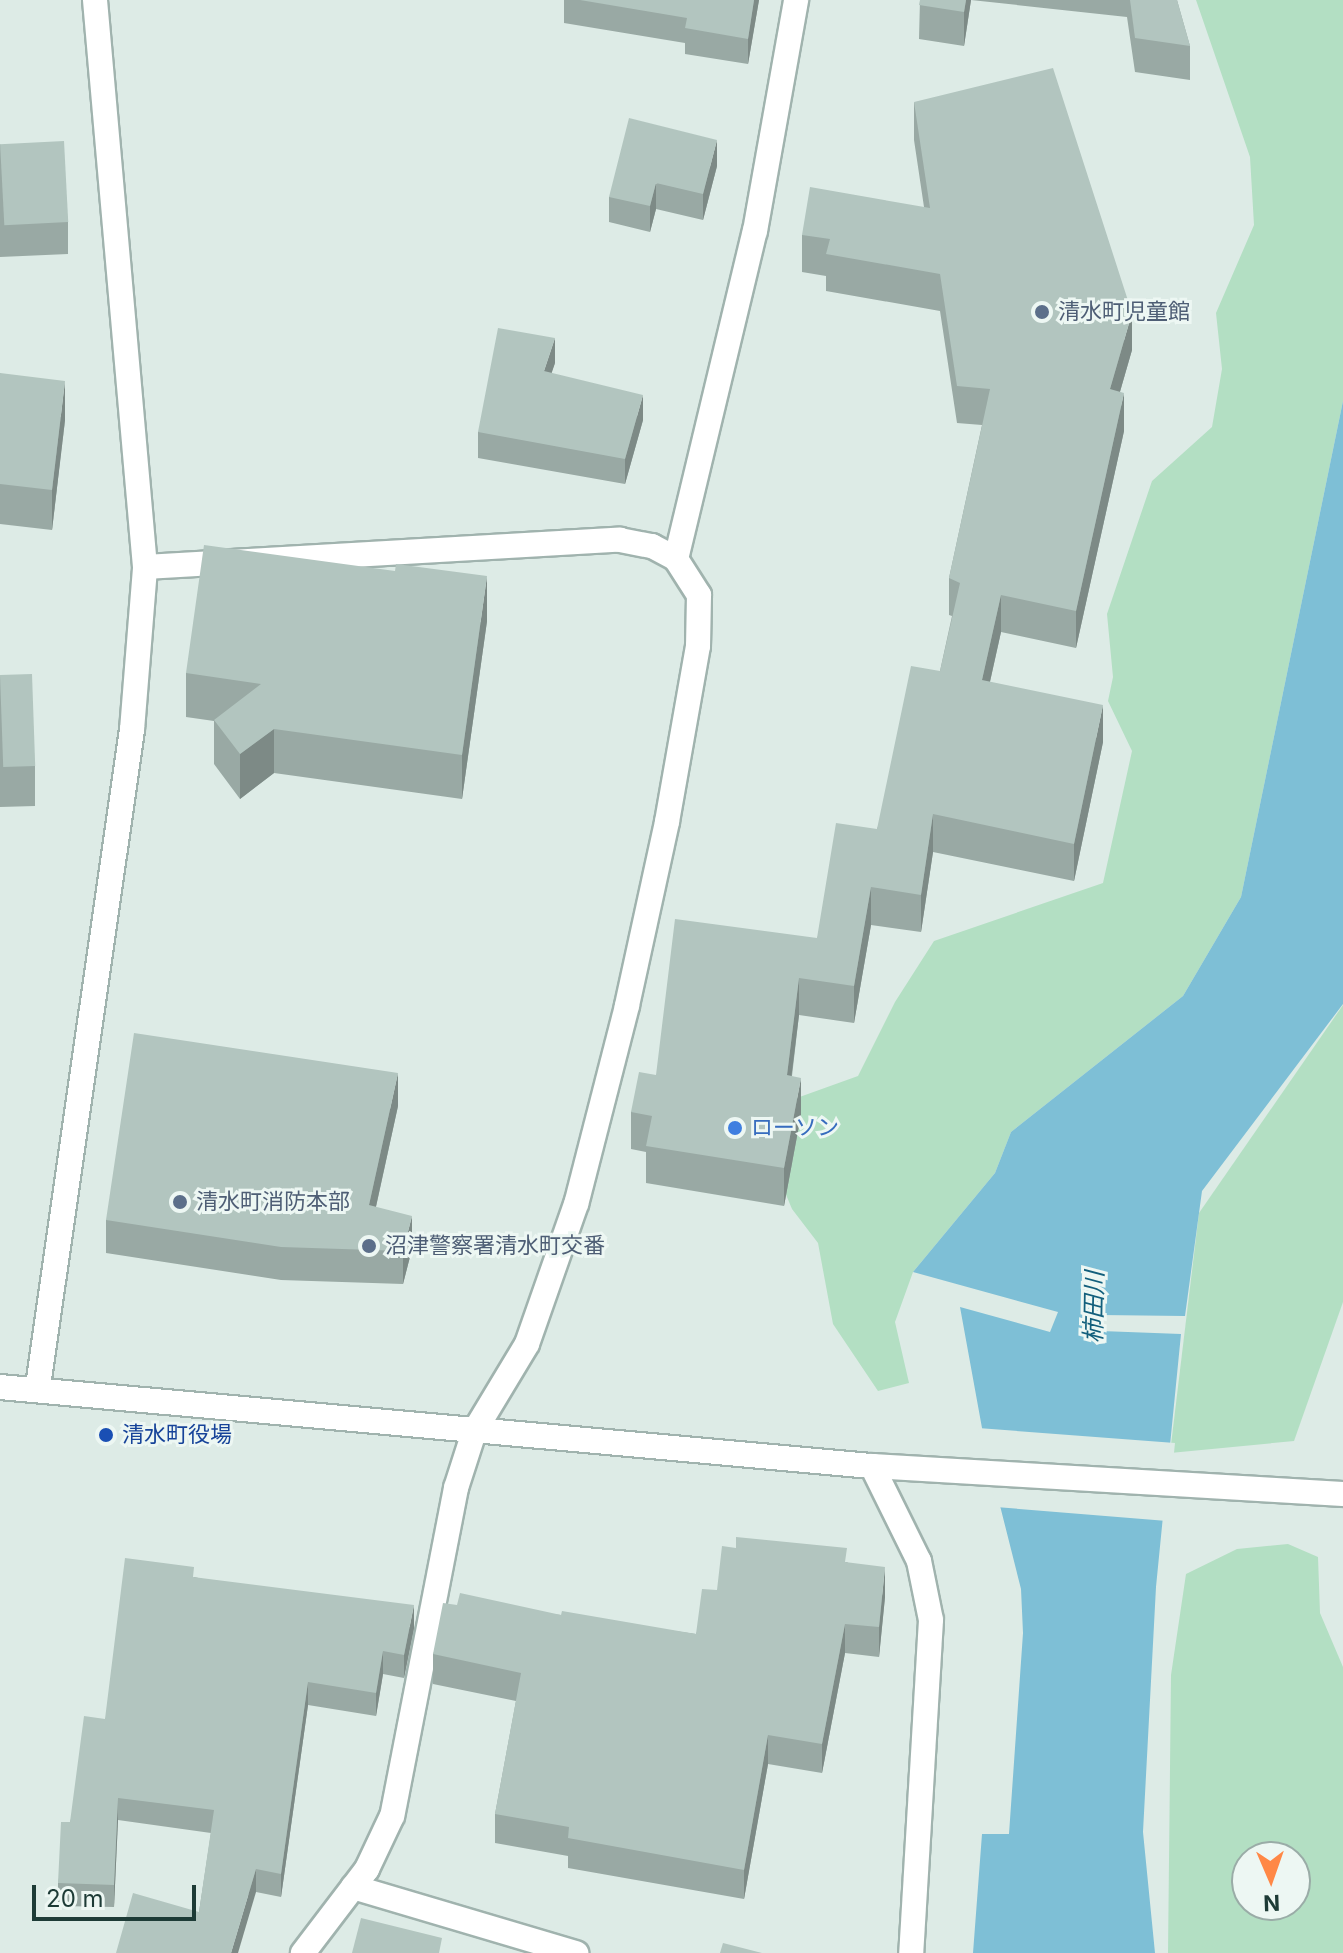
<!DOCTYPE html>
<html>
<head>
<meta charset="utf-8">
<style>
  body { margin:0 }
  #map { position:relative; width:1343px; height:1953px; overflow:hidden; background:#ddebe6; font-family:Inter,"Noto Sans JP",sans-serif }
  div>[style] { position:absolute }
  .green>* { inset:0; background:#b3dfc3 }
  .water>* { inset:0; background:#7ebfd6 }
  .pier>* { inset:0; background:#ddebe6 }
  .roads { filter:drop-shadow(2px 0 #a0b3ae) drop-shadow(-2px 0 #a0b3ae) drop-shadow(0 2px #a0b3ae) drop-shadow(0 -2px #a0b3ae) }
  .minor>* { height:24px; margin:-12px; padding:0 12px; transform-origin:12px; border-radius:12px; background:#fff }
  .wall>* { inset:0; background:#99a9a4 }
  .shaded-wall>* { inset:0; background:#7d8a86 }
  .building>* { inset:0; background:#b2c5bf; transform-origin:0 0 }
  .dots>* { width:22px; height:22px; translate:-50% -50%; box-sizing:border-box; border:4px solid #edf7f3; border-radius:50% }
  span { translate:-50% -50%; white-space:nowrap; text-align:center; line-height:1.15; -webkit-text-stroke:6px #edf7f3; paint-order:stroke }
  .service-label { font-size:22px; color:#4e5e75 }
  .left { translate:0 -50%; text-align:left }
  .shop-label { font-size:22px; color:#366cbe }
  .transit-label { font-size:22px; color:#164399 }
  .water-label { font-size:24px; color:#125f7c; font-style:italic }
  .north { position:absolute; left:1231px; top:1841px; width:80px; height:80px; box-sizing:border-box; background:#edf7f3; border:2px solid #9aaca7; border-radius:50%; rotate:178deg; font-size:22px; font-weight:700; line-height:32px; text-align:center; color:#1d3b36 }
  .north::after { content:''; display:block; margin:auto; width:28px; height:36px; background:#ff8846; clip-path:polygon(50% 0,100% 100%,50% 72%,0 100%) }
  .scale { position:absolute; left:32px; top:1885px; width:164px; height:36px; box-sizing:border-box; border:4px solid #1d3b36; border-top:0; padding-left:10px; font-size:24px; line-height:28px; white-space:nowrap; color:#1d3b36; -webkit-text-stroke:6px #edf7f3; paint-order:stroke }
</style>
</head>
<body>
<div id="map">
  <div class="green">
    <div style="clip-path:polygon(1196px 0,1343px 0,1343px 401px,1241px 897px,1183px 996px,1011px 1132px,995px 1173px,913px 1272px,895px 1322px,909px 1383px,878px 1391px,833px 1324px,818px 1243px,792px 1209px,772px 1161px,769px 1108px,858px 1076px,895px 1002px,934px 941px,1103px 883px,1132px 751px,1108px 701px,1113px 677px,1107px 614px,1152px 481px,1212px 427px,1222px 369px,1216px 313px,1254px 225px,1250px 157px)"></div>
    <div style="clip-path:polygon(1343px 1005px,1343px 1302px,1294px 1441px,1170px 1453px,1199px 1213px)"></div>
    <div style="clip-path:polygon(evenodd,1288px 1544px,1318px 1557px,1320px 1613px,1343px 1667px,1343px 1953px,1168px 1953px,1171px 1675px,1186px 1574px,1237px 1549px,1288px 1544px,1247px 1857px,1295px 1857px,1295px 1905px,1247px 1905px,1247px 1857px)"></div>
  </div>
  <div class="water">
    <div style="clip-path:polygon(1343px 401px,1343px 1004px,1202px 1191px,1185px 1316px,1101px 1315px,1101px 1331px,1181px 1334px,1156px 1587px,1143px 1832px,1155px 1953px,973px 1953px,982px 1834px,1009px 1834px,1023px 1633px,1021px 1589px,986px 1450px,960px 1307px,1050px 1332px,1058px 1312px,913px 1272px,995px 1173px,1011px 1132px,1183px 996px,1241px 897px)"></div>
  </div>
  <div class="pier">
    <div style="clip-path:polygon(978px 1428px,1175px 1443px,1167px 1521px,996px 1507px)"></div>
  </div>
  <div class="roads">
    <div class="minor">
      <div style="left:676px;top:559px;width:337px;rotate:-76.5deg"></div>
      <div style="left:755px;top:231px;width:235px;rotate:-79.9deg"></div>
      <div style="left:145px;top:567px;width:476px;rotate:-3.3deg"></div>
      <div style="left:620px;top:540px;width:33px;rotate:11deg"></div>
      <div style="left:652px;top:546px;width:27px;rotate:28deg"></div>
      <div style="left:676px;top:559px;width:43px;rotate:57.4deg"></div>
      <div style="left:699px;top:595px;width:51px;rotate:91.1deg"></div>
      <div style="left:698px;top:646px;width:179px;rotate:100deg"></div>
      <div style="left:667px;top:822px;width:188px;rotate:102.3deg"></div>
      <div style="left:627px;top:1006px;width:204px;rotate:104.4deg"></div>
      <div style="left:576px;top:1204px;width:148px;rotate:109.3deg"></div>
      <div style="left:527px;top:1344px;width:103px;rotate:121.1deg"></div>
      <div style="left:474px;top:1432px;width:59px;rotate:107.8deg"></div>
      <div style="left:456px;top:1488px;width:334px;rotate:101deg"></div>
      <div style="left:392px;top:1816px;width:59px;rotate:115.3deg"></div>
      <div style="left:367px;top:1869px;width:106px;rotate:127.3deg"></div>
      <div style="left:38px;top:1386px;width:663px;rotate:-81.85deg"></div>
      <div style="left:132px;top:730px;width:164px;rotate:-85.4deg"></div>
      <div style="left:145px;top:567px;width:569px;rotate:-95.04deg"></div>
      <div style="left:0;top:1387px;width:876px;rotate:5.18deg"></div>
      <div style="left:872px;top:1466px;width:472px;rotate:3.4deg"></div>
      <div style="left:872px;top:1466px;width:106px;rotate:63.7deg"></div>
      <div style="left:919px;top:1561px;width:60px;rotate:78.5deg"></div>
      <div style="left:931px;top:1620px;width:334px;rotate:93.4deg"></div>
      <div style="left:353px;top:1887px;width:233px;rotate:16.5deg"></div>
    </div>
  </div>
  <div class="wall">
    <div style="clip-path:polygon(564px 0,759px 0,748px 64px,685px 54px,685px 43px,564px 23px)"></div>
    <div style="clip-path:polygon(920px 0,1177px 0,1190px 46px,1190px 80px,1135px 72px,1127px 17px,971px 0,964px 46px,919px 39px)"></div>
    <div style="clip-path:polygon(914px 102px,1132px 350px,1120px 392px,1124px 431px,1076px 648px,1001px 632px,990px 682px,1103px 742px,1074px 881px,933px 852px,921px 932px,871px 925px,854px 1023px,799px 1015px,792px 1076px,801px 1115px,784px 1206px,646px 1183px,646px 1152px,631px 1149px,631px 1112px,656px 1075px,817px 938px,877px 829px,940px 671px,952px 616px,949px 615px,949px 578px,982px 425px,957px 423px,940px 311px,826px 291px,826px 276px,802px 272px,802px 235px,924px 207px,914px 140px)"></div>
    <div style="clip-path:polygon(0 144px,68px 222px,68px 254px,0 257px)"></div>
    <div style="clip-path:polygon(717px 166px,703px 220px,656px 209px,650px 232px,609px 222px,609px 197px)"></div>
    <div style="clip-path:polygon(555px 363px,551px 373px,643px 420px,625px 484px,478px 458px,478px 432px)"></div>
    <div style="clip-path:polygon(0 373px,65px 420px,52px 530px,0 524px)"></div>
    <div style="clip-path:polygon(487px 621px,462px 799px,274px 773px,240px 799px,214px 764px,214px 721px,186px 717px,186px 673px)"></div>
    <div style="clip-path:polygon(0 675px,35px 766px,35px 806px,0 807px)"></div>
    <div style="clip-path:polygon(398px 1106px,376px 1207px,412px 1249px,403px 1284px,281px 1280px,106px 1253px,106px 1220px)"></div>
    <div style="clip-path:polygon(847px 1562px,885px 1597px,879px 1657px,845px 1653px,822px 1773px,768px 1764px,744px 1899px,568px 1868px,568px 1856px,495px 1843px,495px 1814px,516px 1701px,433px 1684px,433px 1654px,457px 1605px,561px 1615px,696px 1634px,717px 1590px)"></div>
    <div style="clip-path:polygon(194px 1577px,414px 1628px,404px 1678px,383px 1674px,376px 1716px,308px 1705px,281px 1897px,256px 1892px,199px 1912px,211px 1833px,118px 1820px,114px 1907px,58px 1906px,58px 1883px,70px 1822px,105px 1719px)"></div>
  </div>
  <div class="shaded-wall">
    <div style="clip-path:polygon(754px 0,759px 0,748px 64px,748px 39px)"></div>
    <div style="clip-path:polygon(966px 0,971px 0,964px 46px,964px 12px)"></div>
    <div style="clip-path:polygon(717px 140px,717px 166px,703px 220px,703px 194px)"></div>
    <div style="clip-path:polygon(656px 183px,656px 209px,650px 232px,650px 206px)"></div>
    <div style="clip-path:polygon(1132px 313px,1132px 350px,1110px 426px,1110px 389px)"></div>
    <div style="clip-path:polygon(555px 338px,555px 363px,544px 396px,544px 371px)"></div>
    <div style="clip-path:polygon(65px 381px,65px 420px,52px 530px,52px 490px)"></div>
    <div style="clip-path:polygon(1124px 393px,1124px 431px,1076px 648px,1076px 611px)"></div>
    <div style="clip-path:polygon(643px 395px,643px 420px,625px 484px,625px 459px)"></div>
    <div style="clip-path:polygon(487px 576px,487px 621px,462px 799px,462px 755px)"></div>
    <div style="clip-path:polygon(1001px 595px,1001px 632px,982px 717px,982px 680px)"></div>
    <div style="clip-path:polygon(1103px 705px,1103px 742px,1074px 881px,1074px 844px)"></div>
    <div style="clip-path:polygon(274px 729px,274px 773px,240px 799px,240px 754px)"></div>
    <div style="clip-path:polygon(933px 814px,933px 852px,921px 932px,921px 895px)"></div>
    <div style="clip-path:polygon(871px 887px,871px 925px,854px 1023px,854px 986px)"></div>
    <div style="clip-path:polygon(799px 978px,799px 1015px,787px 1112px,787px 1075px)"></div>
    <div style="clip-path:polygon(398px 1073px,398px 1106px,369px 1238px,369px 1205px)"></div>
    <div style="clip-path:polygon(801px 1078px,801px 1115px,784px 1206px,784px 1168px)"></div>
    <div style="clip-path:polygon(412px 1216px,412px 1249px,403px 1284px,403px 1251px)"></div>
    <div style="clip-path:polygon(885px 1567px,885px 1597px,879px 1657px,879px 1627px)"></div>
    <div style="clip-path:polygon(414px 1605px,414px 1628px,404px 1678px,404px 1655px)"></div>
    <div style="clip-path:polygon(845px 1624px,845px 1653px,822px 1773px,822px 1744px)"></div>
    <div style="clip-path:polygon(383px 1651px,383px 1674px,376px 1716px,376px 1693px)"></div>
    <div style="clip-path:polygon(308px 1682px,308px 1705px,281px 1897px,281px 1874px)"></div>
    <div style="clip-path:polygon(768px 1735px,768px 1764px,744px 1899px,744px 1870px)"></div>
    <div style="clip-path:polygon(118px 1798px,118px 1820px,114px 1907px,114px 1885px)"></div>
    <div style="clip-path:polygon(256px 1869px,256px 1892px,238px 1953px,231px 1953px)"></div>
  </div>
  <div class="building">
    <div style="clip-path:polygon(580px 0,754px 0,748px 39px,685px 28px,687px 18px)"></div>
    <div style="clip-path:polygon(920px 0,966px 0,964px 12px,919px 5px)"></div>
    <div style="clip-path:polygon(1130px 0,1177px 0,1190px 46px,1135px 38px)"></div>
    <div style="clip-path:polygon(1053px 68px,1132px 313px,1110px 389px,1124px 393px,1076px 611px,1001px 595px,982px 680px,1103px 705px,1074px 844px,933px 814px,921px 895px,871px 887px,854px 986px,799px 978px,787px 1075px,801px 1078px,784px 1168px,646px 1146px,652px 1116px,631px 1112px,639px 1072px,656px 1075px,675px 919px,817px 938px,836px 823px,877px 829px,911px 666px,940px 671px,960px 583px,949px 578px,990px 389px,957px 386px,940px 274px,826px 254px,830px 239px,802px 235px,810px 187px,930px 208px,914px 102px)"></div>
    <div style="clip-path:polygon(629px 118px,717px 140px,703px 194px,656px 183px,650px 206px,609px 197px)"></div>
    <div style="left:64px;top:141px;width:81px;height:64px;rotate:87deg"></div>
    <div style="clip-path:polygon(498px 328px,555px 338px,544px 371px,643px 395px,625px 459px,478px 432px)"></div>
    <div style="clip-path:polygon(0 373px,65px 381px,52px 490px,0 484px)"></div>
    <div style="clip-path:polygon(204px 545px,395px 571px,396px 564px,487px 576px,462px 755px,274px 729px,240px 754px,214px 720px,261px 684px,186px 673px)"></div>
    <div style="left:32px;top:674px;width:92px;height:32px;rotate:88deg"></div>
    <div style="clip-path:polygon(134px 1033px,398px 1073px,369px 1205px,412px 1216px,403px 1251px,281px 1247px,106px 1220px)"></div>
    <div style="clip-path:polygon(736px 1537px,847px 1548px,845px 1562px,885px 1567px,879px 1627px,845px 1624px,822px 1744px,768px 1735px,744px 1870px,568px 1838px,569px 1827px,495px 1814px,521px 1673px,433px 1654px,443px 1603px,457px 1605px,460px 1593px,561px 1615px,562px 1611px,696px 1634px,702px 1589px,717px 1590px,722px 1546px,736px 1548px)"></div>
    <div style="clip-path:polygon(125px 1558px,194px 1567px,193px 1577px,414px 1605px,404px 1655px,383px 1651px,376px 1693px,308px 1682px,281px 1874px,256px 1869px,231px 1953px,116px 1953px,133px 1893px,199px 1912px,214px 1810px,118px 1798px,114px 1885px,58px 1883px,61px 1822px,70px 1822px,84px 1716px,105px 1719px)"></div>
    <div style="clip-path:polygon(361px 1918px,442px 1938px,439px 1953px,352px 1953px)"></div>
    <div style="clip-path:polygon(723px 1943px,762px 1953px,720px 1953px)"></div>
  </div>
  <div class="dots">
    <div style="left:1042px;top:312px;background:#5c6f8a"></div>
    <div style="left:735px;top:1128px;background:#3f7fe0"></div>
    <div style="left:180px;top:1202px;background:#5c6f8a"></div>
    <div style="left:369px;top:1246px;background:#5c6f8a"></div>
    <div style="left:106px;top:1435px;background:#1a4fb4"></div>
  </div>
  <div class="service-label">
    <span class="left" style="left:1058px;top:312px">清水町児童館</span>
    <span class="left" style="left:196px;top:1202px">清水町消防本部</span>
    <span class="left" style="left:385px;top:1246px">沼津警察署清水町交番</span>
  </div>
  <div class="shop-label">
    <span class="left" style="left:751px;top:1128px">ローソン</span>
  </div>
  <div class="transit-label">
    <span class="left" style="left:122px;top:1435px">清水町役場</span>
  </div>
  <div class="water-label">
    <span style="left:1094px;top:1307px;rotate:-89deg">柿田川</span>
  </div>
  <div class="north">N</div>
  <div class="scale">20 m</div>
</div>
</body>
</html>
